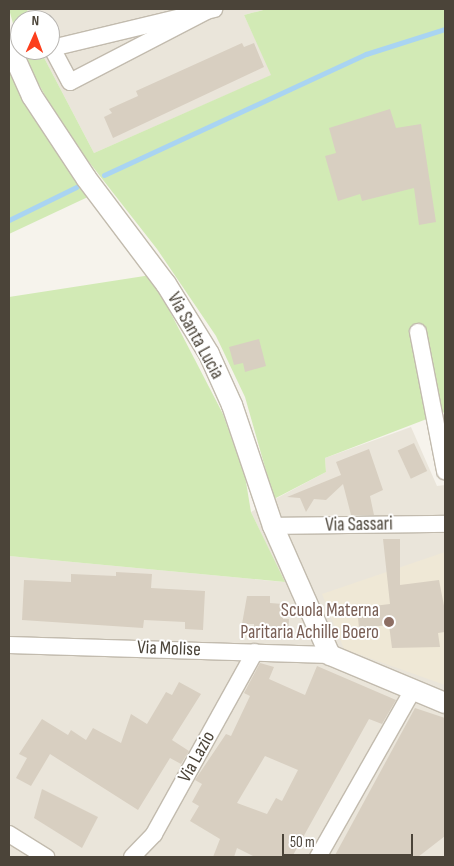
<!DOCTYPE html>
<html>
<head>
<meta charset="utf-8">
<style>
  body { margin:0 }
  #map { position:relative; width:454px; height:866px; overflow:hidden; background:#f6f3ec; font-family:"Sofia Sans Condensed",sans-serif }
  div>[style] { position:absolute }
  .residential>* { inset:0; background:#eae5da }
  .education>* { inset:0; background:#efe8d6 }
  .green>* { inset:0; background:#d2eab5 }
  .stream>* { height:5px; margin:-2.5px; padding:0 2.5px; transform-origin:2.5px; border-radius:2.5px; background:#a9d4f2 }
  .building>* { inset:0; background:#d8cfc1; transform-origin:0 0 }
  .roads { filter:drop-shadow(1px 0 #c2bbae) drop-shadow(-1px 0 #c2bbae) drop-shadow(0 1px #c2bbae) drop-shadow(0 -1px #c2bbae) }
  .minor>* { height:16px; margin:-8px; padding:0 8px; transform-origin:8px; border-radius:8px; background:#fff }
  .tertiary>* { height:20px; margin:-10px; padding:0 10px; transform-origin:10px; border-radius:10px; background:#fff }
  .dots>* { width:14px; height:14px; translate:-50% -50%; box-sizing:border-box; border:2px solid #fff; border-radius:50% }
  span { translate:-50% -50%; white-space:nowrap; text-align:center; line-height:1.15; -webkit-text-stroke:4px #fff; paint-order:stroke }
  .street-label { font-size:19px; color:#4b4439 }
  .education-label { font-size:19px; color:#785e54 }
  .right { translate:-100% -50%; text-align:right }
  .frame { position:absolute; inset:0; border:10px solid #4b4439; pointer-events:none }
  .north { position:absolute; left:10px; top:10px; width:50px; height:50px; box-sizing:border-box; background:#fff; border:1px solid #b7b4b0; border-radius:50%; rotate:2deg; font-size:14px; font-weight:700; line-height:20px; text-align:center; color:#4b4439 }
  .north::after { content:''; display:block; margin:auto; width:18px; height:22px; background:#fc3f1d; clip-path:polygon(50% 0,100% 100%,50% 72%,0 100%) }
  .scale { position:absolute; left:282px; top:834px; width:131px; height:22px; box-sizing:border-box; border:2px solid #4b4439; border-top:0; padding-left:6px; font-size:15px; line-height:18px; white-space:nowrap; color:#4b4439; -webkit-text-stroke:4px #fff; paint-order:stroke }
</style>
</head>
<body>
<div id="map">
  <div class="residential">
    <div style="clip-path:polygon(27px 9px,267px 9px,244px 15px,272px 75px,94px 153px,40px 50px,50px 50px,50px 20px,30px 20px)"></div>
    <div style="clip-path:polygon(411px 427px,437px 486px,445px 485px,445px 857px,9px 857px,9px 556px,284px 582px,251px 512px,326px 472px,325px 458px)"></div>
  </div>
  <div class="education">
    <div style="clip-path:polygon(445px 552px,445px 685px,344px 649px,322px 594px)"></div>
  </div>
  <div class="green">
    <div style="clip-path:polygon(9px 9px,27px 9px,30px 20px,20px 20px,20px 49px)"></div>
    <div style="clip-path:polygon(267px 9px,445px 9px,445px 412px,325px 458px,326px 472px,274px 499px,245px 397px,216px 336px,157px 249px,64px 130px,20px 50px,40px 50px,94px 153px,271px 75px,244px 15px)"></div>
    <div style="clip-path:polygon(9px 67px,90px 196px,9px 234px)"></div>
    <div style="clip-path:polygon(151px 275px,223px 414px,245px 476px,251px 512px,285px 582px,9px 556px,9px 297px)"></div>
  </div>
  <div class="stream">
    <div style="left:104px;top:175px;width:289px;rotate:-24.8deg"></div>
    <div style="left:366px;top:54px;width:83px;rotate:-17.6deg"></div>
    <div style="left:9px;top:220px;width:75px;rotate:-26.2deg"></div>
  </div>
  <div class="building">
    <div style="clip-path:polygon(242px 43px,244px 47px,254px 43px,264px 67px,113px 138px,104px 117px,112px 113px,109px 109px,138px 96px,136px 91px)"></div>
    <div style="clip-path:polygon(390px 109px,396px 128px,421px 124px,436px 222px,419px 225px,414px 188px,362px 201px,360px 194px,338px 201px,325px 156px,336px 153px,329px 128px)"></div>
    <div style="clip-path:polygon(259px 339px,266px 366px,245px 372px,243px 363px,234px 365px,229px 347px)"></div>
    <div style="left:414px;top:443px;width:31px;height:18px;rotate:65deg"></div>
    <div style="clip-path:polygon(369px 449px,383px 490px,370px 496px,374px 515px,351px 515px,343px 484px,326px 500px,314px 499px,306px 512px,300px 498px,287px 497px,341px 475px,336px 462px)"></div>
    <div style="clip-path:polygon(383px 539px,400px 539px,400px 585px,439px 580px,445px 611px,445px 632px,438px 633px,440px 647px,392px 648px,389px 625px,359px 628px,357px 608px,390px 604px)"></div>
    <div style="clip-path:polygon(116px 572px,152px 574px,151px 588px,205px 591px,203px 630px,185px 629px,185px 622px,144px 620px,143px 628px,22px 620px,24px 580px,71px 582px,71px 574px,116px 576px)"></div>
    <div style="clip-path:polygon(247px 596px,270px 596px,270px 603px,283px 604px,283px 619px,289px 619px,288px 638px,254px 636px,254px 624px,242px 624px)"></div>
    <div style="clip-path:polygon(evenodd,260px 663px,274px 667px,269px 679px,305px 695px,317px 666px,396px 700px,382px 724px,369px 719px,292px 857px,255px 857px,237px 848px,234px 857px,213px 857px,220px 839px,190px 821px,199px 806px,192px 802px,202px 784px,195px 780px,226px 734px,231px 736px,250px 696px,244px 693px,260px 663px,265px 756px,298px 770px,282px 801px,276px 798px,267px 814px,237px 803px,265px 756px)"></div>
    <div style="clip-path:polygon(179px 682px,201px 694px,172px 740px,189px 751px,181px 764px,170px 758px,138px 810px,50px 754px,31px 786px,16px 778px,27px 758px,19px 754px,42px 719px,68px 735px,71px 730px,86px 740px,93px 728px,121px 743px,131px 714px,147px 724px,166px 692px,172px 695px)"></div>
    <div style="clip-path:polygon(415px 708px,445px 718px,445px 836px,418px 857px,334px 857px)"></div>
    <div style="clip-path:polygon(42px 789px,98px 817px,82px 848px,34px 818px)"></div>
  </div>
  <div class="roads">
    <div class="minor">
      <div style="left:207px;top:11px;width:154px;rotate:152.6deg"></div>
      <div style="left:70px;top:82px;width:38px;rotate:-118deg"></div>
      <div style="left:52px;top:48px;width:167px;rotate:-13.5deg"></div>
      <div style="left:418px;top:332px;width:142px;rotate:79deg"></div>
      <div style="left:273px;top:526px;width:172px;rotate:-0.7deg"></div>
      <div style="left:9px;top:645px;width:321px;rotate:1.8deg"></div>
      <div style="left:9px;top:834px;width:44px;rotate:31.9deg"></div>
      <div style="left:132px;top:857px;width:32px;rotate:-46deg"></div>
      <div style="left:154px;top:834px;width:208px;rotate:-61deg"></div>
      <div style="left:318px;top:857px;width:192px;rotate:-60.4deg"></div>
    </div>
    <div class="tertiary">
      <div style="left:9px;top:45px;width:56px;rotate:65.7deg"></div>
      <div style="left:32px;top:96px;width:98px;rotate:56.6deg"></div>
      <div style="left:86px;top:178px;width:133px;rotate:53deg"></div>
      <div style="left:166px;top:284px;width:82px;rotate:58.4deg"></div>
      <div style="left:209px;top:354px;width:56px;rotate:65.7deg"></div>
      <div style="left:232px;top:405px;width:128px;rotate:71.3deg"></div>
      <div style="left:273px;top:526px;width:141px;rotate:66.2deg"></div>
      <div style="left:330px;top:655px;width:125px;rotate:22.7deg"></div>
    </div>
  </div>
  <div class="dots">
    <div style="left:389px;top:622px;background:#8d6e63"></div>
  </div>
  <div class="street-label">
    <span style="left:195px;top:336px;rotate:61deg">Via Santa Lucia</span>
    <span style="left:359px;top:525px;rotate:-1deg">Via Sassari</span>
    <span style="left:169px;top:649px;rotate:2deg">Via Molise</span>
    <span style="left:197px;top:757px;rotate:-61deg">Via Lazio</span>
  </div>
  <div class="education-label">
    <span class="right" style="left:379px;top:622px">Scuola Materna<br>Paritaria Achille Boero</span>
  </div>
  <div class="frame"></div>
  <div class="north">N</div>
  <div class="scale">50 m</div>
</div>
</body>
</html>
